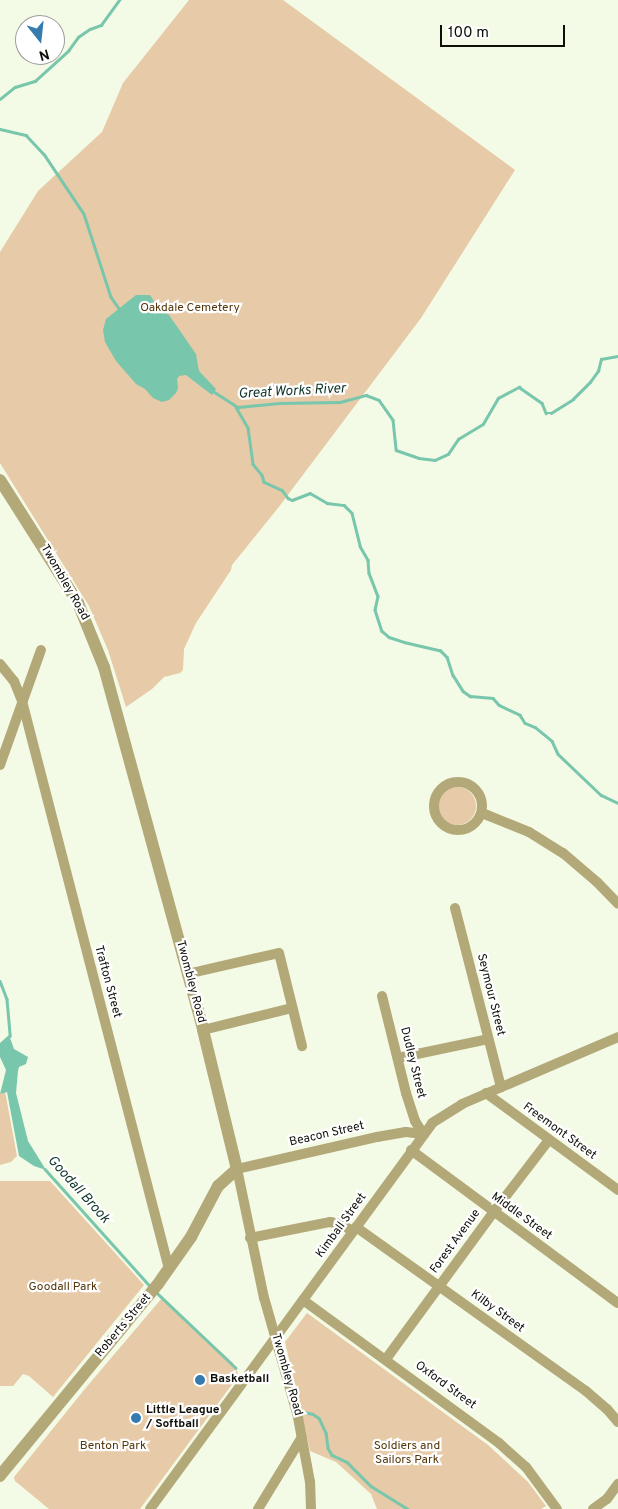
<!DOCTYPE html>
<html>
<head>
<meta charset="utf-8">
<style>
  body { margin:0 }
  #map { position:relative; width:618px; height:1509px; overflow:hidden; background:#f3fae5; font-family:Overpass,sans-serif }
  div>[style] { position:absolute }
  .green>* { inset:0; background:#e7caa7 }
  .round { border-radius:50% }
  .water>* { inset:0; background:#78c6ac }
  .stream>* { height:2.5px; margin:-1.25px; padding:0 1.25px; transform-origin:1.25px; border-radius:1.25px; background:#78c6ac }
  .minor>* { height:10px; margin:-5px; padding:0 5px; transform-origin:5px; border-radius:5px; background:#b3a878 }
  .minor>.ring { margin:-5px; padding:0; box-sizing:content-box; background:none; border:10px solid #b3a878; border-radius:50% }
  .tertiary>* { height:12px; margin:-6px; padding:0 6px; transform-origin:6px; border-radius:6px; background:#b3a878 }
  .dots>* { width:14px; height:14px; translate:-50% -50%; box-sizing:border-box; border:2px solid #fff; border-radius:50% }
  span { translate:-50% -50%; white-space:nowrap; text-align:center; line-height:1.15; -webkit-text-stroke:4.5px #fff; paint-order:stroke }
  .park-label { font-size:12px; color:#53360a }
  .street-label { font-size:12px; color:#0d0f08 }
  .poi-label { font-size:12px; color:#0d0f08; font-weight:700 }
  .left { translate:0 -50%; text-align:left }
  .water-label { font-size:14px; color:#0f3429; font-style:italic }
  .north { position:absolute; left:15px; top:15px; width:50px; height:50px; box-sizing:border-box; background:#fff; border:1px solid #9e9f9c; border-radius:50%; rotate:164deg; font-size:14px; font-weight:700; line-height:20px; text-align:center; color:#0d0f08 }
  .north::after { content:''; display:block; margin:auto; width:18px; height:22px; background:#357bb0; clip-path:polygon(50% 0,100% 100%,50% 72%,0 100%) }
  .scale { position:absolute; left:440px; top:25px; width:125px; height:22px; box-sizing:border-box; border:2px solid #0d0f08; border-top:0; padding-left:6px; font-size:15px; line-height:18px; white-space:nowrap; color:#0d0f08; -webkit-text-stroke:4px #fff; paint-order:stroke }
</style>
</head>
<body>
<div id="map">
  <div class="green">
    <div style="clip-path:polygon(189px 0,283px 0,515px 170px,421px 318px,278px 508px,232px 565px,231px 570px,196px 623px,184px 649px,183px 670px,180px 673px,164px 677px,152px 689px,126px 707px,108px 650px,89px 606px,0 463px,0 252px,38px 191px,102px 132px,123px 83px)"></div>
    <div class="round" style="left:438px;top:787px;width:38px;height:38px"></div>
    <div style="clip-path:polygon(5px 1091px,17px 1156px,11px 1162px,0 1165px,0 1094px)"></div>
    <div style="clip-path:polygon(0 1181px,50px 1181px,144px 1285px,53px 1397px,29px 1376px,23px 1374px,13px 1386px,0 1386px)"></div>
    <div style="clip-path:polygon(162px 1298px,233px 1363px,239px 1375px,140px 1509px,49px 1509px,15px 1481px,14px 1477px,84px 1390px)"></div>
    <div style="clip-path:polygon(307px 1313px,488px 1445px,528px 1482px,546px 1506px,541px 1509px,377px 1509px,371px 1494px,336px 1462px,310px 1451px,285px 1342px)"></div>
  </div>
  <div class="water">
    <div style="clip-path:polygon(136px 295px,150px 295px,159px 309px,169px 315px,196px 354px,199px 371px,216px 389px,212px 395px,186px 375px,179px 376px,177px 379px,178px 388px,176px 393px,169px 400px,162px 402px,153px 398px,145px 389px,136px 384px,116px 361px,105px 342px,103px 330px,106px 319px)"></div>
    <div style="clip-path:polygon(9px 1035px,14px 1049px,28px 1057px,26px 1064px,19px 1067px,18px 1071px,16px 1093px,28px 1141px,46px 1170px,34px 1166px,19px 1156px,7px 1092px,0 1094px,6px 1070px,0 1057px,0 1043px)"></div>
  </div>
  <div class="stream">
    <div style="left:0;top:99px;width:19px;rotate:-39deg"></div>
    <div style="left:15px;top:87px;width:21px;rotate:-17deg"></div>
    <div style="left:35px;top:81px;width:45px;rotate:-42.3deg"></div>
    <div style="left:68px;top:51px;width:17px;rotate:-54deg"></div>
    <div style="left:78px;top:37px;width:14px;rotate:-34deg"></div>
    <div style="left:90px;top:29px;width:12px;rotate:-20deg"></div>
    <div style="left:101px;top:25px;width:31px;rotate:-54deg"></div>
    <div style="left:0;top:129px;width:27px;rotate:13deg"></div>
    <div style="left:26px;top:135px;width:26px;rotate:47deg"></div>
    <div style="left:44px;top:154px;width:72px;rotate:56.3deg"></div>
    <div style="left:84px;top:214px;width:87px;rotate:72deg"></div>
    <div style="left:111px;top:297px;width:16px;rotate:55deg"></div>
    <div style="left:213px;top:391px;width:30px;rotate:33deg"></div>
    <div style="left:238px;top:407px;width:41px;rotate:-5.6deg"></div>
    <div style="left:279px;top:403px;width:61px;rotate:-0.9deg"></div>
    <div style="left:340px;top:402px;width:27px;rotate:-15deg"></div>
    <div style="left:366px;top:395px;width:14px;rotate:21deg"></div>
    <div style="left:379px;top:400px;width:24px;rotate:55deg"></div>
    <div style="left:393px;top:420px;width:30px;rotate:84deg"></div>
    <div style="left:396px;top:450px;width:24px;rotate:19deg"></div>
    <div style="left:419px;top:458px;width:16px;rotate:7deg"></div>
    <div style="left:435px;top:460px;width:14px;rotate:-25deg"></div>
    <div style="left:448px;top:454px;width:18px;rotate:-56deg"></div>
    <div style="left:458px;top:439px;width:29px;rotate:-31deg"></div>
    <div style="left:483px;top:424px;width:30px;rotate:-60deg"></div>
    <div style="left:498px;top:398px;width:24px;rotate:-28deg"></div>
    <div style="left:519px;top:387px;width:28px;rotate:35deg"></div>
    <div style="left:542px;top:403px;width:11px;rotate:68deg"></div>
    <div style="left:546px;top:413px;width:5px"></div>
    <div style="left:551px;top:413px;width:26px;rotate:-32deg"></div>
    <div style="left:573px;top:399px;width:24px;rotate:-45deg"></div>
    <div style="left:590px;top:382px;width:14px;rotate:-54deg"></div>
    <div style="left:598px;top:371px;width:12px;rotate:-76deg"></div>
    <div style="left:601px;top:359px;width:17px;rotate:-10deg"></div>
    <div style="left:236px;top:407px;width:24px;rotate:60deg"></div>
    <div style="left:248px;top:428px;width:36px;rotate:82deg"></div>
    <div style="left:253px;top:464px;width:14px;rotate:51deg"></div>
    <div style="left:262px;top:475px;width:7px;rotate:74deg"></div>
    <div style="left:264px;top:482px;width:20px;rotate:24deg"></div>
    <div style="left:282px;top:490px;width:10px;rotate:53deg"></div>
    <div style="left:288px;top:498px;width:4px;rotate:27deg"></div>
    <div style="left:292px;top:500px;width:19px;rotate:-21deg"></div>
    <div style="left:310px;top:493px;width:20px;rotate:30deg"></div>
    <div style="left:327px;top:503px;width:17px;rotate:7deg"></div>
    <div style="left:344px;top:505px;width:11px;rotate:45deg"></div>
    <div style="left:352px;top:513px;width:34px;rotate:76deg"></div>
    <div style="left:360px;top:546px;width:16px;rotate:60deg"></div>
    <div style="left:368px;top:560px;width:13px;rotate:86deg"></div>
    <div style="left:369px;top:573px;width:25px;rotate:69deg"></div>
    <div style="left:378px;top:596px;width:14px;rotate:102deg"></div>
    <div style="left:375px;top:610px;width:22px;rotate:72deg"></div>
    <div style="left:382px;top:631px;width:9px;rotate:41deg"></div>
    <div style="left:389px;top:637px;width:16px;rotate:18deg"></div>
    <div style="left:404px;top:642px;width:37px;rotate:13deg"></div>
    <div style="left:440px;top:650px;width:10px;rotate:45deg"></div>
    <div style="left:447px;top:657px;width:19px;rotate:72deg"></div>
    <div style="left:453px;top:675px;width:19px;rotate:58deg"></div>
    <div style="left:463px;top:691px;width:9px;rotate:36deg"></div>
    <div style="left:470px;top:696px;width:23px;rotate:5deg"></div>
    <div style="left:493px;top:698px;width:9px;rotate:49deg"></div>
    <div style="left:499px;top:705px;width:23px;rotate:25deg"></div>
    <div style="left:520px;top:715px;width:9px;rotate:58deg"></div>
    <div style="left:525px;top:723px;width:11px;rotate:22deg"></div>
    <div style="left:535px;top:727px;width:22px;rotate:39deg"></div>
    <div style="left:552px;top:741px;width:14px;rotate:65deg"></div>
    <div style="left:558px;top:754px;width:59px;rotate:43.6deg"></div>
    <div style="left:601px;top:795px;width:19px;rotate:25deg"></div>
    <div style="left:0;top:981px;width:19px;rotate:69deg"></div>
    <div style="left:7px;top:999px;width:37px;rotate:85deg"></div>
    <div style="left:45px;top:1169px;width:157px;rotate:48.1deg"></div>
    <div style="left:156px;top:1292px;width:110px;rotate:43.5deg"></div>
    <div style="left:303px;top:1412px;width:10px;rotate:11deg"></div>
    <div style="left:313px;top:1414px;width:7px;rotate:34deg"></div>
    <div style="left:319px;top:1418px;width:17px;rotate:65deg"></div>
    <div style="left:326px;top:1433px;width:15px;rotate:82deg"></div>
    <div style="left:328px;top:1448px;width:8px;rotate:60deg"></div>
    <div style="left:332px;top:1455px;width:17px;rotate:25deg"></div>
    <div style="left:347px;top:1462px;width:34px;rotate:45deg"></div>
    <div style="left:371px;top:1486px;width:44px;rotate:31.9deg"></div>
  </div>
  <div class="minor">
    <div style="left:0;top:664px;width:22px;rotate:51deg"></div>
    <div style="left:14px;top:681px;width:22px;rotate:68deg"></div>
    <div style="left:22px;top:701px;width:587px;rotate:75.49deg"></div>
    <div style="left:0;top:765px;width:122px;rotate:-70.4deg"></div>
    <div class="ring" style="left:434px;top:782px;width:38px;height:38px"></div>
    <div style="left:482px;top:813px;width:51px;rotate:22deg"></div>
    <div style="left:529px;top:832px;width:40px;rotate:32deg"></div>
    <div style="left:563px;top:853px;width:45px;rotate:40.5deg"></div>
    <div style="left:597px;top:882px;width:30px;rotate:46deg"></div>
    <div style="left:455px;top:908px;width:185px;rotate:75.6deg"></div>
    <div style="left:187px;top:974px;width:94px;rotate:-12.9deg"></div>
    <div style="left:279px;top:953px;width:96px;rotate:76.1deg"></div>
    <div style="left:382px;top:996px;width:100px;rotate:76.1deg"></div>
    <div style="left:406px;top:1093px;width:29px;rotate:72deg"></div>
    <div style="left:415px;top:1121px;width:15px;rotate:58deg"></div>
    <div style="left:203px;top:1030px;width:92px;rotate:-13.9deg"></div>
    <div style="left:398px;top:1058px;width:92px;rotate:-11.9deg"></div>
    <div style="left:486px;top:1093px;width:164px;rotate:36.3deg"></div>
    <div style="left:411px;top:1150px;width:257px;rotate:36.5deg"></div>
    <div style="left:356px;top:1227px;width:282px;rotate:35.5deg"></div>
    <div style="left:586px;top:1391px;width:28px;rotate:41deg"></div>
    <div style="left:607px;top:1409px;width:17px;rotate:50deg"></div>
    <div style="left:250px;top:1238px;width:82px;rotate:-11.3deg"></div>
    <div style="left:330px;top:1222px;width:10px;rotate:11deg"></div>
    <div style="left:340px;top:1224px;width:15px;rotate:28deg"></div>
    <div style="left:303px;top:1300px;width:243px;rotate:36.1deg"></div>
    <div style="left:499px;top:1443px;width:36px;rotate:42deg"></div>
    <div style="left:526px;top:1467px;width:52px;rotate:53.6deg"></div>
    <div style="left:386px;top:1359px;width:181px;rotate:-53.8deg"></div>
    <div style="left:493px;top:1213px;width:91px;rotate:-52.6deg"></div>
    <div style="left:150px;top:1509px;width:478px;rotate:-53.8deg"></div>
    <div style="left:432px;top:1123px;width:36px;rotate:-32deg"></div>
    <div style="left:462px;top:1104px;width:170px;rotate:-23.2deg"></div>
    <div style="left:258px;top:1509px;width:84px;rotate:-58.6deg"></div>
    <div style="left:311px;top:1509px;width:27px;rotate:-92deg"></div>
    <div style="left:310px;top:1482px;width:66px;rotate:-100.5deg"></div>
    <div style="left:298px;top:1417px;width:124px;rotate:-105.9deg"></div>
    <div style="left:264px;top:1298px;width:132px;rotate:-101.8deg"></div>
    <div style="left:237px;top:1169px;width:144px;rotate:-12.9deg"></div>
    <div style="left:377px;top:1137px;width:29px;rotate:-10deg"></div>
    <div style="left:406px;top:1132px;width:17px;rotate:7deg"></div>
    <div style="left:593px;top:1509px;width:17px;rotate:-36deg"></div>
    <div style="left:607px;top:1499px;width:19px;rotate:-54deg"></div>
  </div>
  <div class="tertiary">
    <div style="left:0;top:480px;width:146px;rotate:57.6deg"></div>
    <div style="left:78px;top:603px;width:69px;rotate:67.9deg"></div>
    <div style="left:104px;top:667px;width:376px;rotate:74.7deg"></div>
    <div style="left:203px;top:1030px;width:143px;rotate:76.3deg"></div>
    <div style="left:237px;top:1169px;width:25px;rotate:138deg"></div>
    <div style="left:218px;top:1186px;width:58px;rotate:117.9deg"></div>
    <div style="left:191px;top:1237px;width:57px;rotate:125.1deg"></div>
    <div style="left:158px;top:1284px;width:249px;rotate:129.5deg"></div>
  </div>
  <div class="dots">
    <div style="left:200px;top:1380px;background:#357bb0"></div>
    <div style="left:136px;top:1418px;background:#357bb0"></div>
  </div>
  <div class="park-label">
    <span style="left:190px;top:309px">Oakdale Cemetery</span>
    <span style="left:63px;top:1288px">Goodall Park</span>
    <span style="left:113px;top:1447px">Benton Park</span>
    <span style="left:407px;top:1454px">Soldiers and<br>Sailors Park</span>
  </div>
  <div class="street-label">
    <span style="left:64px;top:583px;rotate:60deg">Twombley Road</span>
    <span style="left:107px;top:982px;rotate:75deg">Trafton Street</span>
    <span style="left:190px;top:982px;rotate:75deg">Twombley Road</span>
    <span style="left:490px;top:995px;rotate:76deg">Seymour Street</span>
    <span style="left:412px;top:1063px;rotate:76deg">Dudley Street</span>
    <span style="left:559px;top:1132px;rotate:36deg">Freemont Street</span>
    <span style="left:327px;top:1135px;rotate:-13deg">Beacon Street</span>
    <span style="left:521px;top:1217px;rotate:36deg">Middle Street</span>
    <span style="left:342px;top:1226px;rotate:-54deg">Kimball Street</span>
    <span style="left:456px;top:1242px;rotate:-54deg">Forest Avenue</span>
    <span style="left:497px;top:1312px;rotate:36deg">Kilby Street</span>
    <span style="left:124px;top:1326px;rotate:-50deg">Roberts Street</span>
    <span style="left:286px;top:1375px;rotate:74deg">Twombley Road</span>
    <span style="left:445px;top:1386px;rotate:36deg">Oxford Street</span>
  </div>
  <div class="poi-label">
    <span class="left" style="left:210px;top:1380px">Basketball</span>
    <span class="left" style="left:146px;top:1418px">Little League<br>/ Softball</span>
  </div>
  <div class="water-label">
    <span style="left:292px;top:392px;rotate:-3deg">Great Works River</span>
    <span style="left:78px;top:1190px;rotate:48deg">Goodall Brook</span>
  </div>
  <div class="north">N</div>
  <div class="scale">100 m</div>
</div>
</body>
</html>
